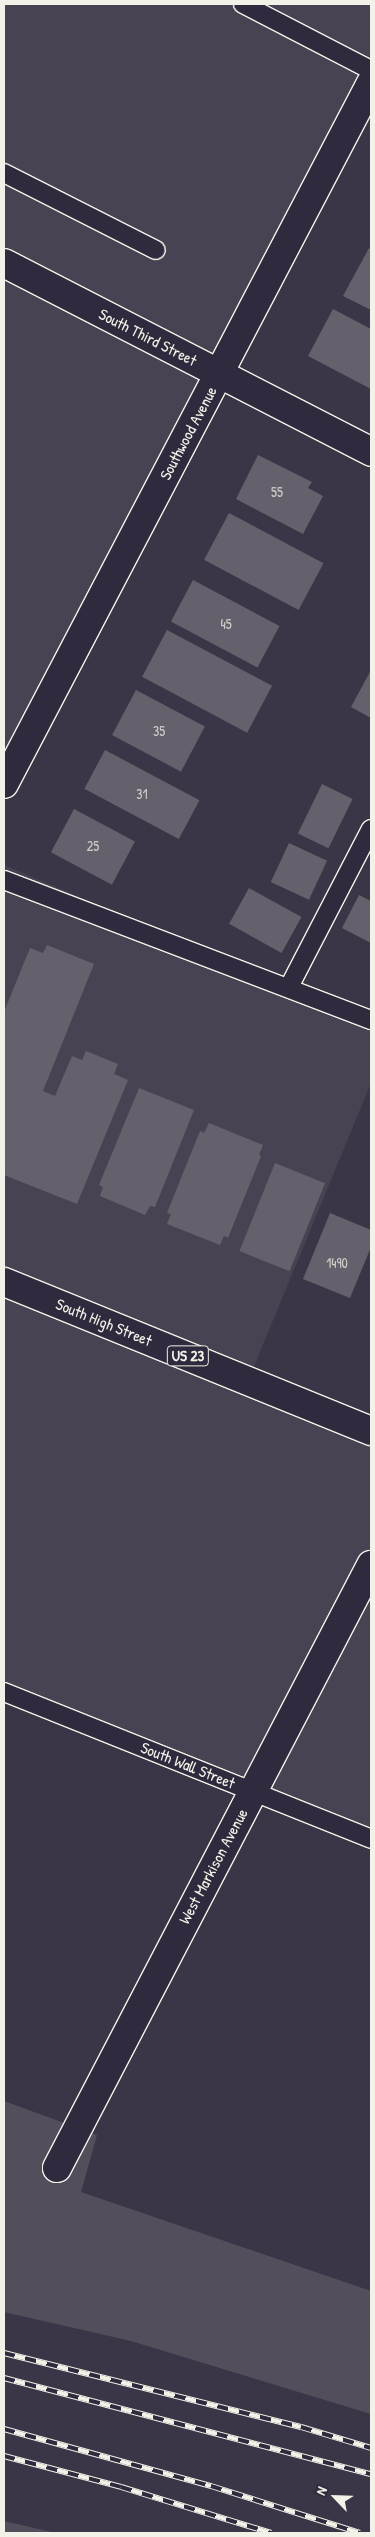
<!DOCTYPE html>
<html>
<head>
<meta charset="utf-8">
<style>
  body { margin:0 }
  #map { position:relative; width:375px; height:2537px; overflow:hidden; background:#3b3647; font-family:"Patrick Hand",sans-serif }
  div>[style] { position:absolute }
  .built>* { inset:0; background:#484352 }
  .green>* { inset:0; background:#534e5c }
  .building>* { inset:0; background:#65616c; transform-origin:0 0 }
  .roads { filter:drop-shadow(1px 0 #f4f1e8) drop-shadow(-1px 0 #f4f1e8) drop-shadow(0 1px #f4f1e8) drop-shadow(0 -1px #f4f1e8) }
  .service>* { height:18px; margin:-9px; padding:0 9px; transform-origin:9px; border-radius:9px; background:#2f2a3d }
  .minor>* { height:28px; margin:-14px; padding:0 14px; transform-origin:14px; border-radius:14px; background:#2f2a3d }
  .primary>* { height:28px; margin:-14px; padding:0 14px; transform-origin:14px; border-radius:14px; background:#2f2a3d }
  .rail>* { height:5.5px; margin-top:-2.75px; transform-origin:0; background:repeating-linear-gradient(90deg,#2f2a3d 0 11px,#f4f1e8 0 22px); box-sizing:border-box; border-block:1px solid #f4f1e8 }
  span { translate:-50% -50%; white-space:nowrap; text-align:center; line-height:1.15; -webkit-text-stroke:4px #2f2a3d; paint-order:stroke }
  .number-label { font-size:14px; color:#d0cdc9 }
  .number-label span { -webkit-text-stroke-width:0 }
  .shield-label span { padding:1px 4px; background:#2f2a3d; border:1px solid; border-radius:4px; -webkit-text-stroke-width:0 }
  .shield-label { font-size:15px; color:#f4f1e8; font-weight:700 }
  .street-label { font-size:16px; color:#f4f1e8 }
  .frame { position:absolute; inset:0; border:5px solid #f4f1e8; pointer-events:none }
  .north { position:absolute; left:310px; top:2472px; width:50px; height:50px; -webkit-text-stroke:4px #2f2a3d; paint-order:stroke; rotate:294deg; font-size:14px; font-weight:700; line-height:20px; text-align:center; color:#f4f1e8 }
  .north::after { content:''; display:block; margin:auto; width:18px; height:22px; background:#f4f1e8; clip-path:polygon(50% 0,100% 100%,50% 72%,0 100%) }
</style>
</head>
<body>
<div id="map">
  <div class="built">
    <div style="clip-path:polygon(4px 4px,371px 4px,371px 78px,4px 780px)"></div>
    <div style="clip-path:polygon(4px 865px,371px 1020px,371px 1083px,248px 1381px,371px 1431px,371px 1837px,4px 1697px)"></div>
  </div>
  <div class="green">
    <div style="clip-path:polygon(4px 2101px,97px 2135px,81px 2192px,371px 2291px,371px 2414px,131px 2341px,4px 2312px)"></div>
    <div style="clip-path:polygon(4px 2521px,56px 2533px,4px 2533px)"></div>
  </div>
  <div class="building">
    <div style="clip-path:polygon(369px 248px,371px 250px,371px 310px,343px 296px)"></div>
    <div style="clip-path:polygon(333px 309px,371px 329px,371px 389px,308px 356px)"></div>
    <div style="clip-path:polygon(258px 455px,312px 482px,308px 488px,323px 496px,303px 534px,236px 499px)"></div>
    <div style="left:229px;top:513px;width:107px;height:53px;rotate:28deg"></div>
    <div style="left:193px;top:580px;width:98px;height:47px;rotate:28deg"></div>
    <div style="left:167px;top:630px;width:119px;height:53px;rotate:28deg"></div>
    <div style="clip-path:polygon(371px 670px,371px 718px,351px 707px)"></div>
    <div style="left:136px;top:690px;width:78px;height:51px;rotate:28deg"></div>
    <div style="left:105px;top:750px;width:107px;height:44px;rotate:28deg"></div>
    <div style="left:322px;top:784px;width:34px;height:55px;rotate:26deg"></div>
    <div style="left:74px;top:809px;width:69px;height:49px;rotate:28deg"></div>
    <div style="left:289px;top:843px;width:42px;height:43px;rotate:25deg"></div>
    <div style="left:249px;top:888px;width:60px;height:41px;rotate:29deg"></div>
    <div style="clip-path:polygon(359px 895px,371px 901px,371px 943px,342px 928px)"></div>
    <div style="clip-path:polygon(47px 945px,94px 964px,43px 1091px,55px 1096px,72px 1056px,82px 1060px,86px 1051px,118px 1064px,114px 1074px,128px 1080px,77px 1204px,4px 1175px,4px 1012px,30px 948px,43px 953px)"></div>
    <div style="clip-path:polygon(139px 1088px,194px 1110px,155px 1207px,150px 1206px,145px 1215px,100px 1196px,103px 1187px,99px 1185px)"></div>
    <div style="clip-path:polygon(209px 1123px,263px 1145px,259px 1155px,261px 1156px,228px 1238px,224px 1236px,220px 1245px,167px 1224px,171px 1214px,167px 1213px,200px 1131px,204px 1133px)"></div>
    <div style="left:275px;top:1163px;width:54px;height:95px;rotate:22deg"></div>
    <div style="clip-path:polygon(330px 1213px,371px 1230px,371px 1247px,350px 1298px,303px 1279px)"></div>
  </div>
  <div class="roads">
    <div class="service">
      <div style="left:243px;top:4px;width:144px;rotate:27.3deg"></div>
      <div style="left:4px;top:173px;width:170px;rotate:26.9deg"></div>
      <div style="left:4px;top:880px;width:393px;rotate:20.9deg"></div>
      <div style="left:289px;top:987px;width:178px;rotate:-62.6deg"></div>
      <div style="left:4px;top:1692px;width:395px;rotate:21.8deg"></div>
    </div>
    <div class="minor">
      <div style="left:4px;top:263px;width:413px;rotate:27.2deg"></div>
      <div style="left:4px;top:784px;width:791px;rotate:-62.37deg"></div>
      <div style="left:57px;top:2168px;width:680px;rotate:-62.49deg"></div>
    </div>
    <div class="primary">
      <div style="left:4px;top:1282px;width:396px;rotate:22.1deg"></div>
    </div>
  </div>
  <div class="rail">
    <div style="left:4px;top:2353px;width:306px;rotate:14deg"></div>
    <div style="left:301px;top:2427px;width:73px;rotate:16.7deg"></div>
    <div style="left:4px;top:2378px;width:379px;rotate:14.7deg"></div>
    <div style="left:4px;top:2429px;width:215px;rotate:15.4deg"></div>
    <div style="left:211px;top:2486px;width:156px;rotate:17.5deg"></div>
    <div style="left:4px;top:2456px;width:121px;rotate:14.8deg"></div>
    <div style="left:121px;top:2487px;width:157px;rotate:17deg"></div>
  </div>
  <div class="number-label">
    <span style="left:277px;top:492px">55</span>
    <span style="left:226px;top:624px">45</span>
    <span style="left:159px;top:731px">35</span>
    <span style="left:142px;top:794px">31</span>
    <span style="left:93px;top:846px">25</span>
    <span style="left:337px;top:1263px">1490</span>
  </div>
  <div class="shield-label">
    <span style="left:188px;top:1356px">US 23</span>
  </div>
  <div class="street-label">
    <span style="left:148px;top:337px;rotate:27deg">South Third Street</span>
    <span style="left:188px;top:433px;rotate:-62deg">Southwood Avenue</span>
    <span style="left:104px;top:1322px;rotate:22deg">South High Street</span>
    <span style="left:188px;top:1765px;rotate:22deg">South Wall Street</span>
    <span style="left:213px;top:1866px;rotate:-62deg">West Markison Avenue</span>
  </div>
  <div class="frame"></div>
  <div class="north">N</div>
</div>
</body>
</html>
